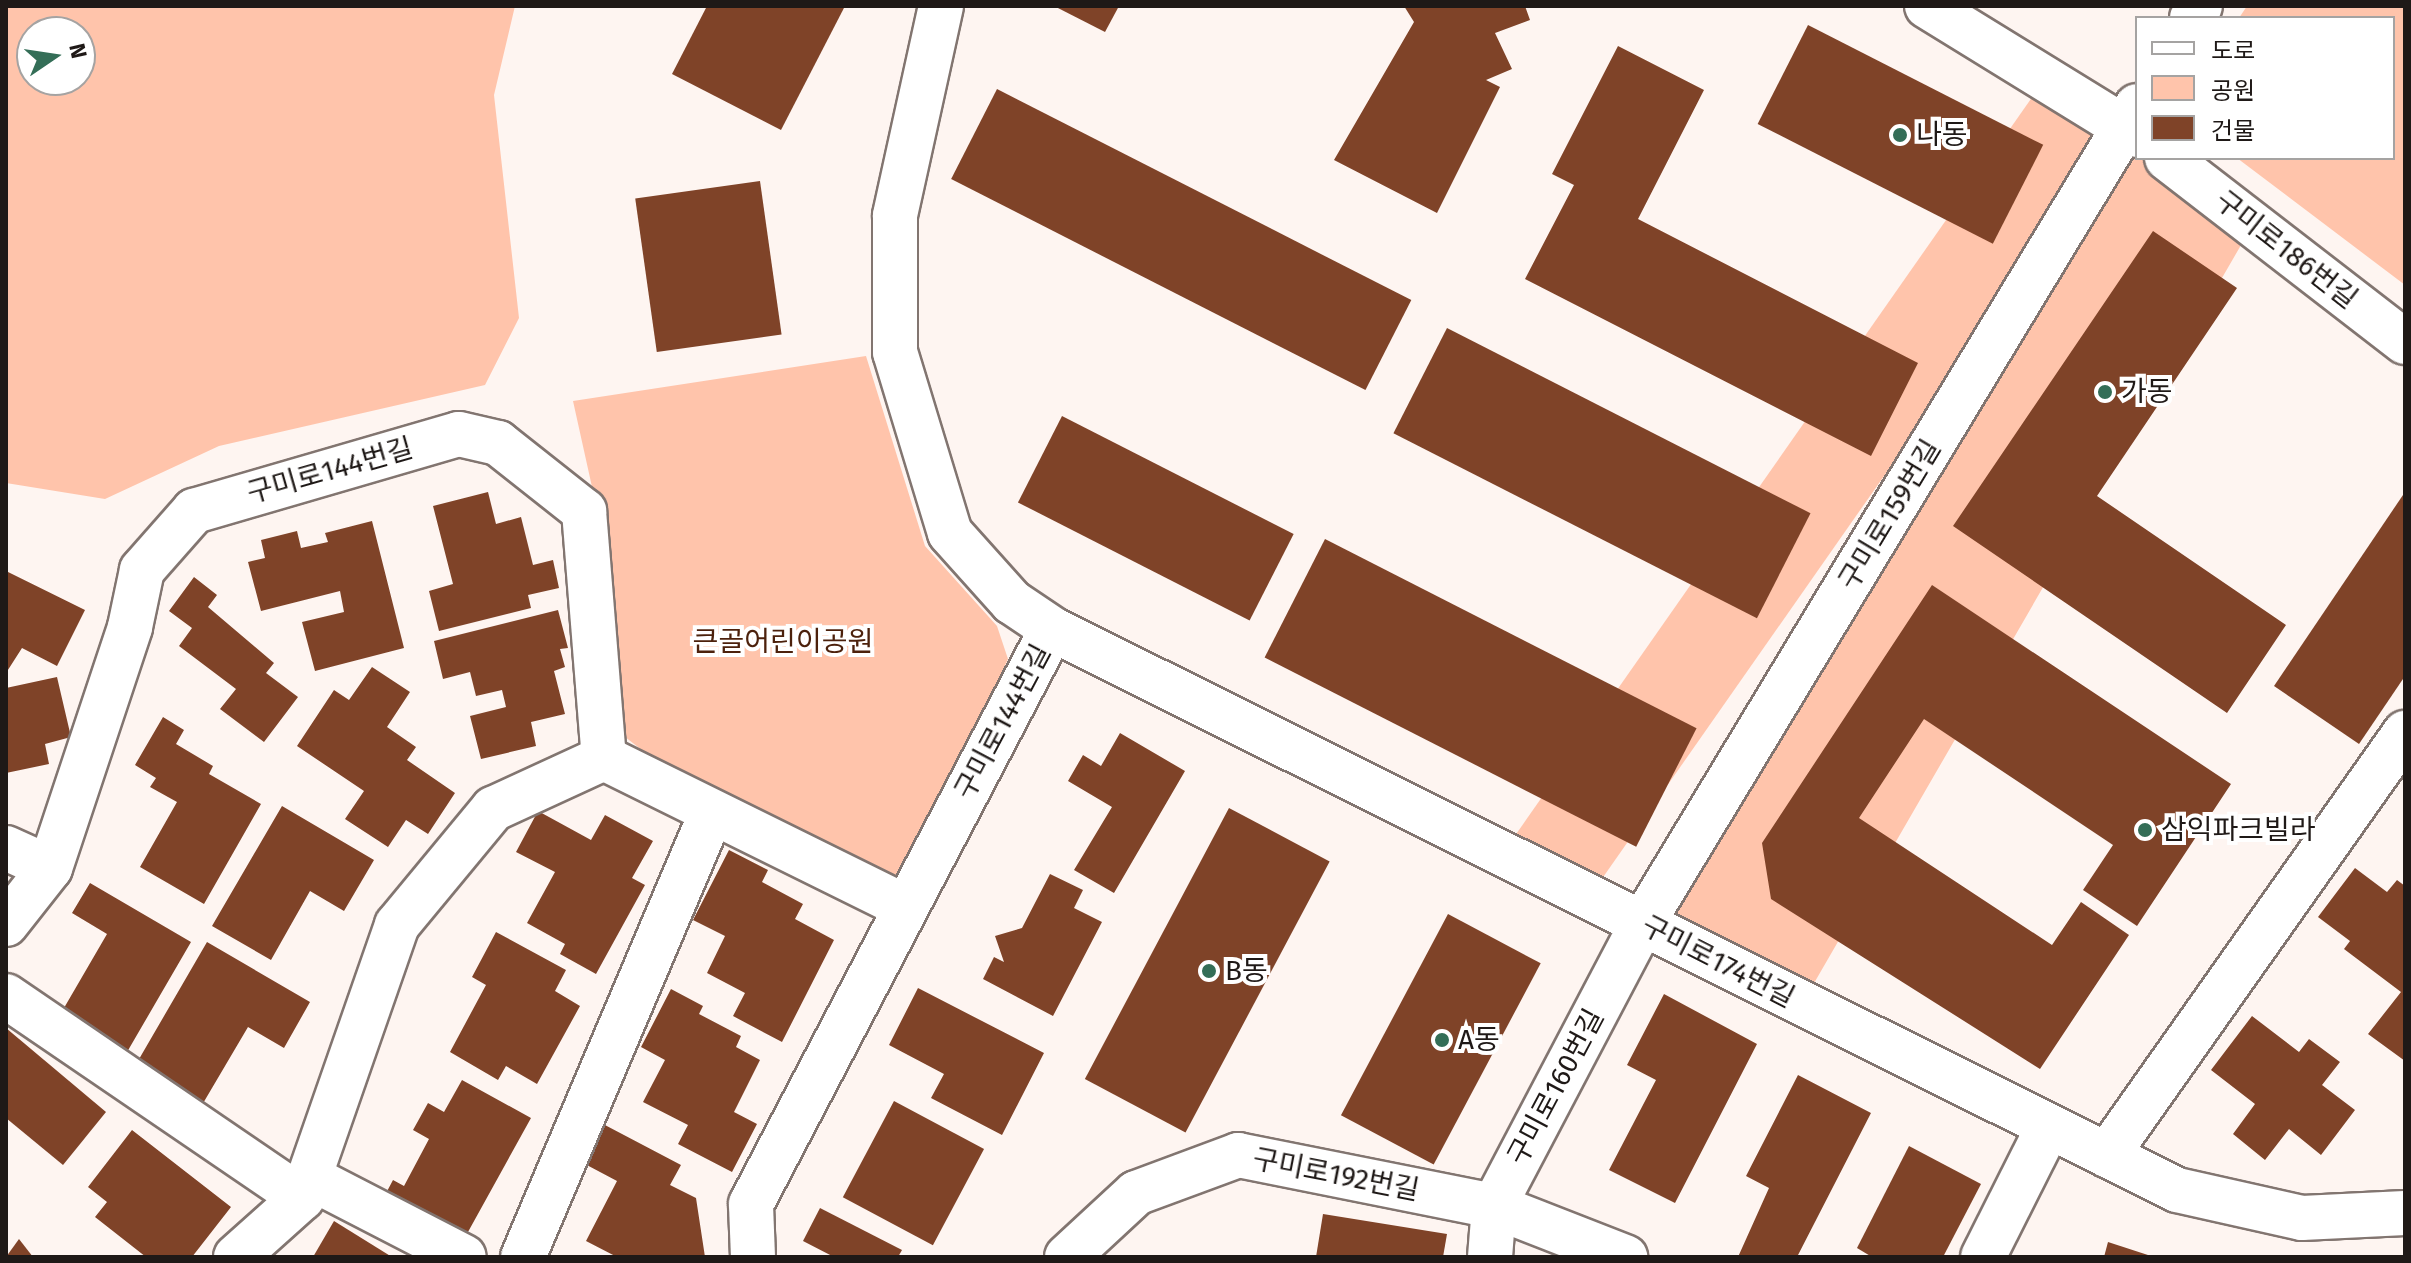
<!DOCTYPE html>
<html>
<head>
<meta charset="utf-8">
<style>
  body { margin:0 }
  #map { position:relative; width:2411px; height:1263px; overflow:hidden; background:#fef5f1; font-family:"Fira Sans","Noto Sans KR",sans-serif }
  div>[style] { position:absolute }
  .green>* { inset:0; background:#ffc4ab; transform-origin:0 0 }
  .building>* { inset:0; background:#7f4328; transform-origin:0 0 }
  .roads { filter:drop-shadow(2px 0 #827570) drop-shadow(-2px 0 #827570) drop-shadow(0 2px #827570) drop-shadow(0 -2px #827570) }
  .street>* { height:44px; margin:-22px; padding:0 22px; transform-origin:22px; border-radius:22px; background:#fff }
  .secondary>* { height:44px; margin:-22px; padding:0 22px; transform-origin:22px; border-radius:22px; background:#fff }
  .dots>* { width:22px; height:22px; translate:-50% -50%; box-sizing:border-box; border:4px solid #fff; border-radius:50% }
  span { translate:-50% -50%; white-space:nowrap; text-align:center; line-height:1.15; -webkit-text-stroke:8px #fff; paint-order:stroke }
  .poi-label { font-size:28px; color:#1f1917 }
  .left { translate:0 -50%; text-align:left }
  .street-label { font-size:28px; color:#1f1917 }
  .park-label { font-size:28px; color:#4c210c }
  .frame { position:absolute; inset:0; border:8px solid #1f1917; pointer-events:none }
  .legend { position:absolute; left:2135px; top:16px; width:260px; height:144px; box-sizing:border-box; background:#fff; border:2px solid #a5a3a2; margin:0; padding:10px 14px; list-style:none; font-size:24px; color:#1f1917 }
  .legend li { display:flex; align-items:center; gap:16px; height:40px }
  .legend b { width:40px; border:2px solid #a5a3a2 }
  .north { position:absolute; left:16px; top:16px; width:80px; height:80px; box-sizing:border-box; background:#fff; border:2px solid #a5a3a2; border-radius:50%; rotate:77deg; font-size:22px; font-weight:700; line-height:32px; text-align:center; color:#1f1917 }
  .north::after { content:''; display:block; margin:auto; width:28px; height:36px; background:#346e57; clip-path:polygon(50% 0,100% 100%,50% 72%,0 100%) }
</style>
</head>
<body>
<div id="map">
  <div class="green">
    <div style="clip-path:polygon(evenodd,6px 6px,515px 6px,494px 95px,519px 318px,485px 385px,219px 446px,105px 499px,6px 483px,6px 6px,32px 32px,80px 32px,80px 80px,32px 80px,32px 32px)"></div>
    <div style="clip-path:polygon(2247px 6px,2405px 6px,2405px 285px,2237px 158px,2393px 158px,2393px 18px,2239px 18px)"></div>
    <div style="left:2042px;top:83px;width:96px;height:926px;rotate:35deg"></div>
    <div style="clip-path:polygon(2135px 149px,2137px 158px,2146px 158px,2248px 233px,1806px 997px,1654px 924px)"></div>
    <div style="clip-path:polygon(866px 356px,925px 546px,997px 626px,1008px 659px,903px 888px,707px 801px,620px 733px,596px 505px,573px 401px)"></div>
  </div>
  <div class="building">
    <div style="clip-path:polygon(707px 6px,845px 6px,781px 130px,672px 74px)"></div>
    <div style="clip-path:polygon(1054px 6px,1119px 6px,1105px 32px)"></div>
    <div style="clip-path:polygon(1404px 6px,1525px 6px,1530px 20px,1495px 33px,1512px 69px,1486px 80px,1500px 87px,1437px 213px,1334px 160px,1414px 22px)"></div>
    <div style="left:1808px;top:25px;width:264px;height:111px;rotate:27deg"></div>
    <div style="clip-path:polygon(1618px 46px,1704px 90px,1638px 219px,1918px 363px,1871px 456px,1525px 279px,1574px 185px,1552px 174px)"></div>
    <div style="left:997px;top:89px;width:465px;height:101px;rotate:27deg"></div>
    <div style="left:760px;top:181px;width:155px;height:126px;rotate:82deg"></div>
    <div style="clip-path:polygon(2153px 231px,2237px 288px,2097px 496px,2286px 625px,2227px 713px,1953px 526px)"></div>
    <div style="left:1447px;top:328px;width:408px;height:118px;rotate:27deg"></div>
    <div style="left:1062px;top:416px;width:260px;height:97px;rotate:27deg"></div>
    <div style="clip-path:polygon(488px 492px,496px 524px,521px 517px,533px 565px,553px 560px,559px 588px,528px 595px,531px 608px,439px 631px,429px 591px,453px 584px,433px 506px)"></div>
    <div style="clip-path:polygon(2405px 492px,2405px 676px,2359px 744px,2274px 686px)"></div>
    <div style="clip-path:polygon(372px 521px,404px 648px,315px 671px,302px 622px,344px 612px,340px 591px,261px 611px,248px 562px,265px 558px,261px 540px,297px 531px,301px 548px,328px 542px,325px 533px)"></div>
    <div style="left:1325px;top:539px;width:417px;height:133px;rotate:27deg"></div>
    <div style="clip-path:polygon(6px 571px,85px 610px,57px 666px,22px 648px,6px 673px)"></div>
    <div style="clip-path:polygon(194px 577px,217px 595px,208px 607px,274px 663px,266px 673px,298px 697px,264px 742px,220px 709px,236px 689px,179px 646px,192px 628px,169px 611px)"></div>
    <div style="clip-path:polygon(1932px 585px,2231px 784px,2137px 926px,2083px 890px,2113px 845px,1924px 719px,1859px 818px,2052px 945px,2081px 902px,2129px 935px,2040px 1069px,1771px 899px,1762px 843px)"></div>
    <div style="clip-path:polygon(558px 610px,568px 648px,560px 649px,565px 667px,554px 671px,565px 714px,531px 722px,536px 746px,481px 759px,470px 716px,506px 707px,502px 690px,476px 696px,470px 672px,443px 679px,434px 641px)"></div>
    <div style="clip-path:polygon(372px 667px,410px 692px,387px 727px,416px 747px,407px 760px,455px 793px,428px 834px,406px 820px,388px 847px,345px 819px,364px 791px,297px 746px,334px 690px,349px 700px)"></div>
    <div style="clip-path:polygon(57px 677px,71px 737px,45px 744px,49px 764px,6px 773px,6px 688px)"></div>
    <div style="clip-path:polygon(163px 717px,184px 730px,176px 744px,213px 766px,209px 774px,261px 804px,204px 904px,140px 867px,177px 802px,150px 787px,156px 778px,135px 765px)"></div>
    <div style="clip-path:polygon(1120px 733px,1185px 771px,1114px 893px,1074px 870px,1112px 807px,1068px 781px,1083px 755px,1101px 766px)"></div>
    <div style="clip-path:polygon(282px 806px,374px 860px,344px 911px,310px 891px,271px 960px,212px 926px)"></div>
    <div style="left:1229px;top:808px;width:114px;height:307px;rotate:28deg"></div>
    <div style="clip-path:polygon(538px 811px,591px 840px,605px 815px,653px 841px,632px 878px,645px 885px,596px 974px,560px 954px,565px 944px,527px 923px,555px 872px,516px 852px)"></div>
    <div style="clip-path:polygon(729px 850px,768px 870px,762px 882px,803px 904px,795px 919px,834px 940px,782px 1042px,733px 1016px,745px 993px,707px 973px,725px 936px,693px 920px)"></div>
    <div style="clip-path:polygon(2355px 868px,2387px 892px,2397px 880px,2405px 886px,2405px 1061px,2368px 1034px,2401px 992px,2344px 949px,2350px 941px,2318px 917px)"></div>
    <div style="clip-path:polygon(1050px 874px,1083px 890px,1074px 908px,1102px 922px,1053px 1016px,983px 979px,994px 957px,1004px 962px,995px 936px,1022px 928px)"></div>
    <div style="clip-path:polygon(90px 883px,191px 942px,123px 1059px,57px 1020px,107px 934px,72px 913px)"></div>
    <div style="left:1448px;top:914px;width:105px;height:228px;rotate:28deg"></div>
    <div style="clip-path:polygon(496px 932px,566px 970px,555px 991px,580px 1006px,537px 1084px,506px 1066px,498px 1080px,450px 1052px,486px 985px,472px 977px)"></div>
    <div style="clip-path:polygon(207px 942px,310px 1002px,284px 1048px,248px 1027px,202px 1105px,135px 1066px)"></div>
    <div style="clip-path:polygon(918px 988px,1044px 1053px,1002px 1135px,931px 1098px,944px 1074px,889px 1045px)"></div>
    <div style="clip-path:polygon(671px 989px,703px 1006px,699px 1014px,741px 1036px,736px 1047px,760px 1060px,734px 1112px,757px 1124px,732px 1172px,678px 1144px,688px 1125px,643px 1102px,665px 1060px,641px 1047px)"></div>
    <div style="clip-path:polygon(1664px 994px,1757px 1044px,1675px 1203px,1609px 1170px,1656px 1080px,1627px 1065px)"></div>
    <div style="clip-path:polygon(2252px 1016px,2299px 1052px,2309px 1039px,2340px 1062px,2322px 1085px,2355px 1110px,2321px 1155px,2289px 1129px,2265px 1160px,2233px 1134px,2255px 1104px,2211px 1070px)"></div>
    <div style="clip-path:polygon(6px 1028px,106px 1112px,63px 1165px,6px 1118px)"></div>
    <div style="clip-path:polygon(1798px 1075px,1871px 1113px,1797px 1257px,1738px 1257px,1769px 1188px,1746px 1176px)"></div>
    <div style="clip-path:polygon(462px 1080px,531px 1118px,463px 1241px,384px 1197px,393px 1180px,404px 1186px,429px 1139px,413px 1130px,428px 1103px,444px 1112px)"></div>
    <div style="left:894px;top:1101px;width:102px;height:109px;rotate:28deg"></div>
    <div style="clip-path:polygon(603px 1124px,681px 1165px,670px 1185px,696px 1198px,705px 1257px,617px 1257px,586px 1241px,617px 1181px,583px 1163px)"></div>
    <div style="clip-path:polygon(132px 1130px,231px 1207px,192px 1257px,146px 1257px,95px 1217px,107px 1202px,88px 1187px)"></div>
    <div style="clip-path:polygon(1909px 1146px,1981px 1184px,1943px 1257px,1872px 1257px,1857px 1248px)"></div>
    <div style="clip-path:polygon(820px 1208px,902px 1250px,898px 1257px,834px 1257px,803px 1241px)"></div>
    <div style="clip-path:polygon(1323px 1214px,1447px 1234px,1443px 1257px,1316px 1257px)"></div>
    <div style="clip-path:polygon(334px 1221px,392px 1257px,313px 1257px)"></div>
    <div style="clip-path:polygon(19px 1239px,33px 1257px,6px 1257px)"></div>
    <div style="clip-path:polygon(2108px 1242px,2151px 1256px,2151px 1257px,2104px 1257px)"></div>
  </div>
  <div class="roads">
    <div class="street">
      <div style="left:1927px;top:6px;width:246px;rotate:31.6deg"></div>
      <div style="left:2192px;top:18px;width:14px;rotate:-56deg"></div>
      <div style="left:2167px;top:158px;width:301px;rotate:37.7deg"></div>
      <div style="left:6px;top:848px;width:48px;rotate:24.4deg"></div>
      <div style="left:6px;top:924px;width:71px;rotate:-51.8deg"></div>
      <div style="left:50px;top:868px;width:254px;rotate:-71.6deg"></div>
      <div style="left:130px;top:627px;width:58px;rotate:-78.1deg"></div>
      <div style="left:142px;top:570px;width:79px;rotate:-48.6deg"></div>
      <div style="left:194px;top:511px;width:276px;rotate:-16.2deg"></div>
      <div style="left:459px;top:434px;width:40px;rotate:13deg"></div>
      <div style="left:498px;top:443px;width:110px;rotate:38.3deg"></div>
      <div style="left:584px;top:511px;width:248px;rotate:85.4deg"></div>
      <div style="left:6px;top:996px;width:358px;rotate:34.3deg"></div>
      <div style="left:2107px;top:1155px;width:517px;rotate:-54.77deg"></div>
      <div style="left:309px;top:1177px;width:174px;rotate:27.3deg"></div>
      <div style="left:236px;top:1257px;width:89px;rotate:-41.8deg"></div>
      <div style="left:302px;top:1198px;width:289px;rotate:-70.8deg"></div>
      <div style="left:397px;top:925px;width:151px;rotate:-50.4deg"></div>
      <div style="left:493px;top:809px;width:122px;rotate:-24.7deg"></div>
      <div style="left:604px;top:758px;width:337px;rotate:26.3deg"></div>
      <div style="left:523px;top:1257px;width:480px;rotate:-67deg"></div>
      <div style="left:753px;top:1257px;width:53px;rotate:-92.2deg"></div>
      <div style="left:751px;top:1204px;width:649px;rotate:-62.37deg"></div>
      <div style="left:1067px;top:1257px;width:94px;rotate:-42.8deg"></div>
      <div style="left:1136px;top:1193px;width:109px;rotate:-20.4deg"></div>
      <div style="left:1238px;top:1155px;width:261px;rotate:11.3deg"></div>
      <div style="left:1494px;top:1206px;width:141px;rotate:21.3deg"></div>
      <div style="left:1490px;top:1257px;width:51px;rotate:-85.5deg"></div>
      <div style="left:1494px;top:1206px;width:318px;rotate:-62.3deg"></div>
      <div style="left:1642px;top:924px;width:956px;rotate:-58.82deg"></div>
      <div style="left:1983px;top:1257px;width:142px;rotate:-63.3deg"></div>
    </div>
    <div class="secondary">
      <div style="left:941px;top:6px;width:215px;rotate:102.4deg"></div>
      <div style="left:895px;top:216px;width:136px;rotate:90deg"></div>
      <div style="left:895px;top:352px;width:189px;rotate:73.1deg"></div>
      <div style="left:950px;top:533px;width:93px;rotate:48.1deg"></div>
      <div style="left:1012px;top:602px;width:48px;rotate:34deg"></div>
      <div style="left:1052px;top:629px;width:1257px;rotate:26.5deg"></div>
      <div style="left:2177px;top:1190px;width:128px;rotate:12.6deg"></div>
      <div style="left:2302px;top:1218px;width:103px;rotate:-2.8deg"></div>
    </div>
  </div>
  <div class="dots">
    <div style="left:1900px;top:135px;background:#346e57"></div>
    <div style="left:2105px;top:392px;background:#346e57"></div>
    <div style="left:2145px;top:830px;background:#346e57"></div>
    <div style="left:1209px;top:971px;background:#346e57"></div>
    <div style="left:1442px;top:1040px;background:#346e57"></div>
  </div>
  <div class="poi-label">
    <span class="left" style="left:1916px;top:135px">나동</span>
    <span class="left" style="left:2121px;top:392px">가동</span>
    <span class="left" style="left:2161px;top:830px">삼익파크빌라</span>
    <span class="left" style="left:1225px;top:971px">B동</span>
    <span class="left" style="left:1458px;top:1040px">A동</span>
  </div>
  <div class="street-label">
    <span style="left:2286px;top:250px;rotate:38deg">구미로186번길</span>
    <span style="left:330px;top:471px;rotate:-16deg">구미로144번길</span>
    <span style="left:1890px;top:515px;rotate:-59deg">구미로159번길</span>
    <span style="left:1003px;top:722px;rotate:-62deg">구미로144번길</span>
    <span style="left:1718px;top:962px;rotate:27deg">구미로174번길</span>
    <span style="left:1556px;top:1087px;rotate:-62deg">구미로160번길</span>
    <span style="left:1336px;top:1175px;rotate:11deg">구미로192번길</span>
  </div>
  <div class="park-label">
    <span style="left:783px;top:642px">큰골어린이공원</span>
  </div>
  <div class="frame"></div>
  <ul class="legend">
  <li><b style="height:10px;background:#fff"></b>도로</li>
  <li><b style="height:22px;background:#ffc4ab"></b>공원</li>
  <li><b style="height:22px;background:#7f4328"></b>건물</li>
  </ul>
  <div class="north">N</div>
</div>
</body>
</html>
